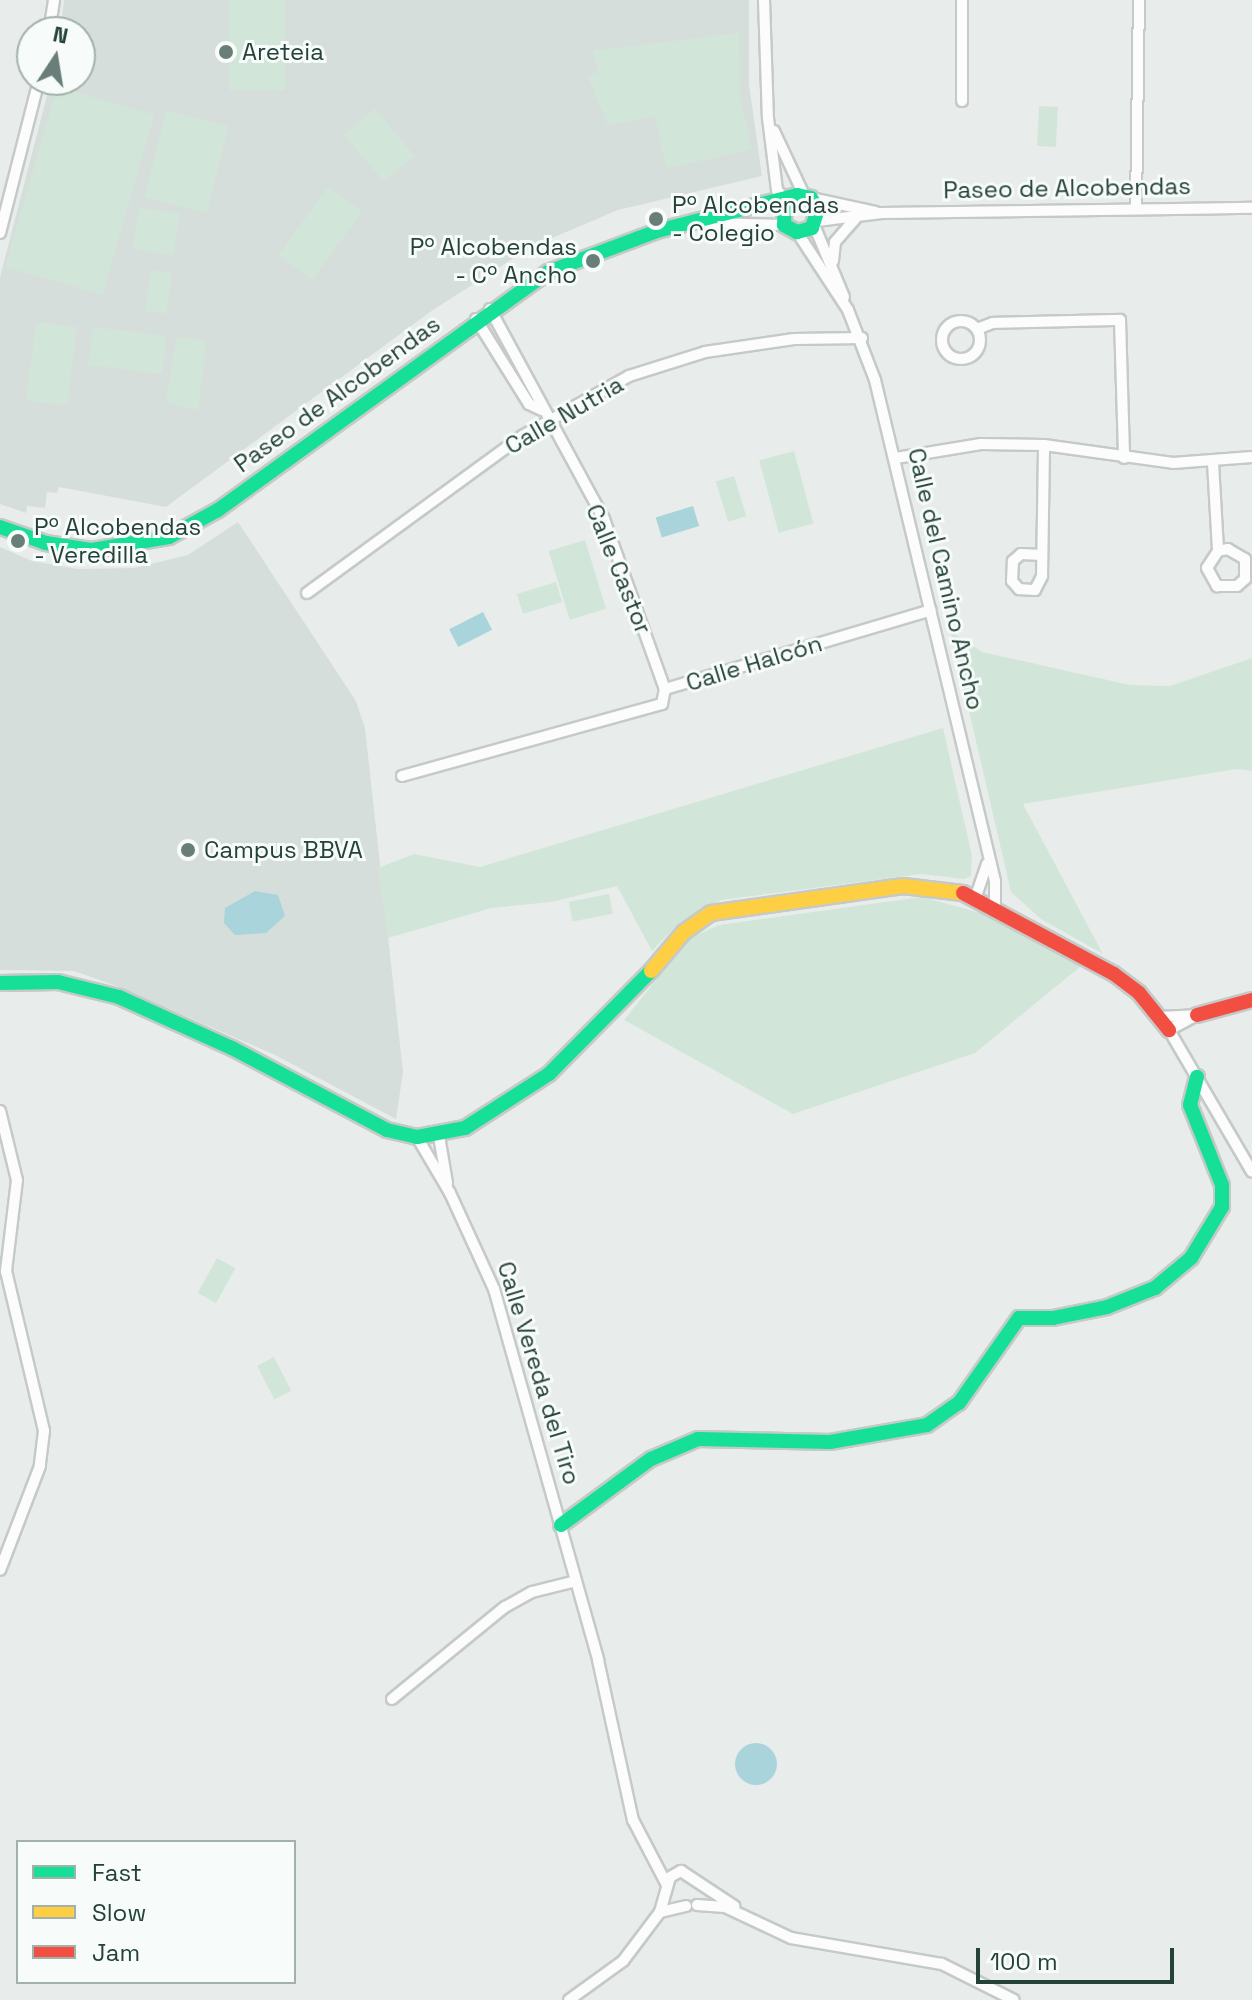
<!DOCTYPE html>
<html>
<head>
<meta charset="utf-8">
<style>
  body { margin:0 }
  #map { position:relative; width:1252px; height:2000px; overflow:hidden; background:#e8edeb; font-family:"Space Grotesk",sans-serif }
  div>[style] { position:absolute }
  .built>* { inset:0; background:#d6dedb }
  .green>* { inset:0; background:#d1e6d8; transform-origin:0 0 }
  .water>* { inset:0; background:#a9d4db; transform-origin:0 0 }
  .round { border-radius:50% }
  .roads { filter:drop-shadow(2px 0 #c5cac8) drop-shadow(-2px 0 #c5cac8) drop-shadow(0 2px #c5cac8) drop-shadow(0 -2px #c5cac8) }
  .street>* { height:10px; margin:-5px; padding:0 5px; transform-origin:5px; border-radius:5px; background:#fcfcfc }
  .street>.ring { margin:-5px; padding:0; box-sizing:content-box; background:none; border:10px solid #fcfcfc; border-radius:50% }
  .fast>* { height:14px; margin:-7px; padding:0 7px; transform-origin:7px; border-radius:7px; background:#16e098 }
  .slow>* { height:14px; margin:-7px; padding:0 7px; transform-origin:7px; border-radius:7px; background:#ffcf43 }
  .jam>* { height:14px; margin:-7px; padding:0 7px; transform-origin:7px; border-radius:7px; background:#f24e42 }
  .dots>* { width:22px; height:22px; translate:-50% -50%; box-sizing:border-box; border:4px solid #f7fbf9; border-radius:50% }
  span { translate:-50% -50%; white-space:nowrap; text-align:center; line-height:1.15; -webkit-text-stroke:6px #f7fbf9; paint-order:stroke }
  .poi-label { font-size:24px; color:#24423a }
  .left { translate:0 -50%; text-align:left }
  .right { translate:-100% -50%; text-align:right }
  .street-label { font-size:24px; color:#24423a }
  .legend { position:absolute; left:16px; top:1840px; width:280px; height:144px; box-sizing:border-box; background:#f7fbf9; border:2px solid #a3b1ad; margin:0; padding:10px 14px; list-style:none; font-size:24px; color:#24423a }
  .legend li { display:flex; align-items:center; gap:16px; height:40px }
  .legend b { width:40px; border:2px solid #a3b1ad }
  .north { position:absolute; left:16px; top:16px; width:80px; height:80px; box-sizing:border-box; background:#f7fbf9; border:2px solid #a3b1ad; border-radius:50%; rotate:12deg; font-size:22px; font-weight:700; line-height:32px; text-align:center; color:#24423a }
  .north::after { content:''; display:block; margin:auto; width:28px; height:36px; background:#697e78; clip-path:polygon(50% 0,100% 100%,50% 72%,0 100%) }
  .scale { position:absolute; left:976px; top:1948px; width:198px; height:36px; box-sizing:border-box; border:4px solid #24423a; border-top:0; padding-left:10px; font-size:24px; line-height:28px; white-space:nowrap; color:#24423a; -webkit-text-stroke:6px #f7fbf9; paint-order:stroke }
</style>
</head>
<body>
<div id="map">
  <div class="built">
    <div style="clip-path:polygon(64px 0,749px 0,749px 84px,762px 176px,618px 210px,531px 247px,430px 312px,166px 507px,59px 487px,57px 493px,47px 492px,45px 508px,27px 506px,26px 513px,0 504px,0 277px,51px 80px,80px 80px,80px 32px,60px 32px)"></div>
    <div style="clip-path:polygon(238px 522px,356px 701px,365px 728px,403px 1072px,396px 1119px,275px 1055px,119px 987px,74px 971px,0 970px,0 547px,32px 561px,78px 569px,134px 568px,188px 555px)"></div>
  </div>
  <div class="green">
    <div style="left:229px;top:0;width:56px;height:90px"></div>
    <div style="clip-path:polygon(739px 33px,740px 98px,752px 150px,666px 168px,655px 116px,608px 125px,588px 76px,598px 72px,593px 51px)"></div>
    <div style="left:57px;top:87px;width:101px;height:187px;rotate:16deg"></div>
    <div style="left:1039px;top:106px;width:19px;height:40px;rotate:3deg"></div>
    <div style="left:375px;top:109px;width:61px;height:40px;rotate:50deg"></div>
    <div style="left:166px;top:111px;width:64px;height:89px;rotate:14deg"></div>
    <div style="left:328px;top:187px;width:42px;height:84px;rotate:36deg"></div>
    <div style="left:139px;top:208px;width:41px;height:42px;rotate:8deg"></div>
    <div style="left:151px;top:270px;width:21px;height:41px;rotate:8deg"></div>
    <div style="left:36px;top:322px;width:41px;height:79px;rotate:7deg"></div>
    <div style="left:93px;top:327px;width:74px;height:38px;rotate:7deg"></div>
    <div style="clip-path:polygon(177px 337px,206px 341px,198px 410px,166px 402px)"></div>
    <div style="left:794px;top:451px;width:75px;height:36px;rotate:75deg"></div>
    <div style="left:734px;top:476px;width:42px;height:19px;rotate:73deg"></div>
    <div style="left:585px;top:540px;width:72px;height:38px;rotate:73deg"></div>
    <div style="left:556px;top:582px;width:21px;height:41px;rotate:73deg"></div>
    <div style="clip-path:polygon(947px 616px,956px 635px,982px 652px,1130px 685px,1170px 686px,1252px 658px,1252px 771px,1237px 769px,1023px 804px,1103px 954px,1041px 919px,1011px 892px)"></div>
    <div style="clip-path:polygon(943px 728px,972px 856px,971px 876px,964px 879px,921px 874px,721px 900px,679px 923px,652px 951px,617px 886px,551px 902px,492px 908px,388px 938px,378px 868px,414px 854px,480px 867px)"></div>
    <div style="left:609px;top:894px;width:20px;height:41px;rotate:79deg"></div>
    <div style="clip-path:polygon(922px 897px,988px 915px,1081px 966px,975px 1053px,793px 1114px,624px 1020px,690px 938px,719px 925px)"></div>
    <div style="left:217px;top:1258px;width:21px;height:40px;rotate:29deg"></div>
    <div style="left:274px;top:1357px;width:38px;height:19px;rotate:63deg"></div>
  </div>
  <div class="water">
    <div style="left:693px;top:506px;width:21px;height:39px;rotate:73deg"></div>
    <div style="left:483px;top:612px;width:20px;height:38px;rotate:63deg"></div>
    <div style="clip-path:polygon(255px 891px,278px 895px,285px 916px,266px 933px,235px 935px,224px 923px,225px 908px)"></div>
    <div class="round" style="left:735px;top:1743px;width:42px;height:42px"></div>
  </div>
  <div class="roads">
    <div class="street">
      <div style="left:764px;top:0;width:118px;rotate:88.1deg"></div>
      <div style="left:768px;top:118px;width:73px;rotate:82.9deg"></div>
      <div style="left:777px;top:190px;width:13px;rotate:51deg"></div>
      <div style="left:962px;top:0;width:101px;rotate:90deg"></div>
      <div style="left:49px;top:32px;width:32px;rotate:-81deg"></div>
      <div style="left:774px;top:131px;width:71px;rotate:64.9deg"></div>
      <div style="left:811px;top:198px;width:66px;rotate:12.2deg"></div>
      <div style="left:1136px;top:209px;width:209px;rotate:-89.2deg"></div>
      <div style="left:817px;top:221px;width:65px;rotate:-7deg"></div>
      <div style="left:882px;top:213px;width:370px;rotate:-0.8deg"></div>
      <div style="left:705px;top:223px;width:79px;rotate:1.5deg"></div>
      <div style="left:814px;top:225px;width:78px;rotate:67.4deg"></div>
      <div style="left:797px;top:232px;width:93px;rotate:56.8deg"></div>
      <div style="left:848px;top:310px;width:75px;rotate:68.9deg"></div>
      <div style="left:875px;top:380px;width:515px;rotate:76.53deg"></div>
      <div style="left:995px;top:881px;width:24px;rotate:90deg"></div>
      <div style="left:0;top:233px;width:158px;rotate:-75.7deg"></div>
      <div style="left:833px;top:261px;width:19px;rotate:-84deg"></div>
      <div style="left:835px;top:242px;width:32px;rotate:-49deg"></div>
      <div style="left:490px;top:309px;width:239px;rotate:61.5deg"></div>
      <div style="left:604px;top:519px;width:181px;rotate:70.3deg"></div>
      <div style="left:476px;top:319px;width:100px;rotate:58.1deg"></div>
      <div style="left:529px;top:404px;width:14px;rotate:25deg"></div>
      <div class="ring" style="left:942px;top:321px;width:28px;height:28px"></div>
      <div style="left:977px;top:329px;width:17px;rotate:-21deg"></div>
      <div style="left:993px;top:323px;width:127px;rotate:-1.4deg"></div>
      <div style="left:1120px;top:320px;width:138px;rotate:88.3deg"></div>
      <div style="left:896px;top:458px;width:86px;rotate:-9.4deg"></div>
      <div style="left:981px;top:444px;width:63px;rotate:0.9deg"></div>
      <div style="left:1044px;top:445px;width:130px;rotate:7.9deg"></div>
      <div style="left:1173px;top:463px;width:79px;rotate:-4.3deg"></div>
      <div style="left:1213px;top:463px;width:88px;rotate:86.7deg"></div>
      <div style="left:1218px;top:551px;width:20px;rotate:123deg"></div>
      <div style="left:1207px;top:568px;width:21px;rotate:61deg"></div>
      <div style="left:1217px;top:586px;width:20px"></div>
      <div style="left:1237px;top:586px;width:11px;rotate:-41deg"></div>
      <div style="left:1245px;top:579px;width:20px;rotate:-90deg"></div>
      <div style="left:1245px;top:559px;width:20px;rotate:-150deg"></div>
      <div style="left:1228px;top:549px;width:10px;rotate:169deg"></div>
      <div style="left:1042px;top:555px;width:21px;rotate:-177deg"></div>
      <div style="left:1021px;top:554px;width:11px;rotate:139deg"></div>
      <div style="left:1013px;top:561px;width:20px;rotate:93deg"></div>
      <div style="left:1012px;top:581px;width:11px;rotate:49deg"></div>
      <div style="left:1019px;top:589px;width:16px;rotate:4deg"></div>
      <div style="left:1035px;top:590px;width:16px;rotate:-63deg"></div>
      <div style="left:1042px;top:576px;width:131px;rotate:-89.1deg"></div>
      <div style="left:307px;top:593px;width:266px;rotate:-36.1deg"></div>
      <div style="left:522px;top:436px;width:123px;rotate:-29.3deg"></div>
      <div style="left:629px;top:376px;width:80px;rotate:-17.5deg"></div>
      <div style="left:705px;top:352px;width:90px;rotate:-8.3deg"></div>
      <div style="left:794px;top:339px;width:68px;rotate:-0.8deg"></div>
      <div style="left:402px;top:776px;width:270px;rotate:-15.5deg"></div>
      <div style="left:662px;top:704px;width:15px;rotate:-79deg"></div>
      <div style="left:665px;top:689px;width:277px;rotate:-16.5deg"></div>
      <div style="left:976px;top:896px;width:34px;rotate:-71deg"></div>
      <div style="left:1197px;top:1015px;width:32px;rotate:152deg"></div>
      <div style="left:1169px;top:1030px;width:164px;rotate:59.7deg"></div>
      <div style="left:1160px;top:1017px;width:35px;rotate:-3deg"></div>
      <div style="left:0;top:1111px;width:71px;rotate:76.2deg"></div>
      <div style="left:17px;top:1180px;width:92px;rotate:96.9deg"></div>
      <div style="left:6px;top:1271px;width:164px;rotate:76.6deg"></div>
      <div style="left:44px;top:1431px;width:35px;rotate:97deg"></div>
      <div style="left:40px;top:1466px;width:111px;rotate:111deg"></div>
      <div style="left:439px;top:1136px;width:48px;rotate:80.3deg"></div>
      <div style="left:417px;top:1137px;width:65px;rotate:59.5deg"></div>
      <div style="left:450px;top:1193px;width:106px;rotate:65.4deg"></div>
      <div style="left:494px;top:1289px;width:385px;rotate:74.3deg"></div>
      <div style="left:598px;top:1660px;width:164px;rotate:77.7deg"></div>
      <div style="left:633px;top:1820px;width:73px;rotate:62.4deg"></div>
      <div style="left:392px;top:1699px;width:146px;rotate:-39.2deg"></div>
      <div style="left:505px;top:1607px;width:31px;rotate:-29deg"></div>
      <div style="left:532px;top:1592px;width:45px;rotate:-14deg"></div>
      <div style="left:697px;top:1905px;width:28px;rotate:4deg"></div>
      <div style="left:725px;top:1907px;width:73px;rotate:25.2deg"></div>
      <div style="left:791px;top:1938px;width:153px;rotate:9.8deg"></div>
      <div style="left:942px;top:1964px;width:80px;rotate:26.6deg"></div>
      <div style="left:686px;top:1906px;width:27px;rotate:167deg"></div>
      <div style="left:660px;top:1912px;width:36px;rotate:-74deg"></div>
      <div style="left:670px;top:1877px;width:13px;rotate:-29deg"></div>
      <div style="left:681px;top:1871px;width:64px;rotate:33.4deg"></div>
      <div style="left:569px;top:2000px;width:67px;rotate:-35.8deg"></div>
      <div style="left:623px;top:1961px;width:61px;rotate:-52.9deg"></div>
    </div>
    <div class="fast">
      <div style="left:0;top:527px;width:49px;rotate:19.2deg"></div>
      <div style="left:46px;top:543px;width:47px;rotate:8.7deg"></div>
      <div style="left:92px;top:550px;width:78px;rotate:-9.6deg"></div>
      <div style="left:169px;top:537px;width:56px;rotate:-28.9deg"></div>
      <div style="left:218px;top:510px;width:407px;rotate:-35.8deg"></div>
      <div style="left:548px;top:272px;width:116px;rotate:-20.6deg"></div>
      <div style="left:657px;top:231px;width:145px;rotate:-14.4deg"></div>
      <div style="left:797px;top:195px;width:14px;rotate:12deg"></div>
      <div style="left:811px;top:198px;width:13px;rotate:58deg"></div>
      <div style="left:818px;top:209px;width:20px;rotate:108deg"></div>
      <div style="left:812px;top:228px;width:16px;rotate:165deg"></div>
      <div style="left:797px;top:232px;width:15px;rotate:-152deg"></div>
      <div style="left:784px;top:225px;width:25px;rotate:-88deg"></div>
      <div style="left:0;top:983px;width:58px;rotate:-1deg"></div>
      <div style="left:58px;top:982px;width:63px;rotate:13.8deg"></div>
      <div style="left:119px;top:997px;width:124px;rotate:24.3deg"></div>
      <div style="left:232px;top:1048px;width:175px;rotate:27.9deg"></div>
      <div style="left:387px;top:1130px;width:31px;rotate:13deg"></div>
      <div style="left:417px;top:1137px;width:49px;rotate:-10.6deg"></div>
      <div style="left:465px;top:1128px;width:100px;rotate:-32.7deg"></div>
      <div style="left:549px;top:1074px;width:145px;rotate:-45.3deg"></div>
      <div style="left:561px;top:1525px;width:112px;rotate:-36.3deg"></div>
      <div style="left:651px;top:1459px;width:51px;rotate:-23.1deg"></div>
      <div style="left:698px;top:1439px;width:132px;rotate:1.3deg"></div>
      <div style="left:830px;top:1442px;width:98px;rotate:-9.9deg"></div>
      <div style="left:927px;top:1425px;width:39px;rotate:-35deg"></div>
      <div style="left:959px;top:1403px;width:104px;rotate:-54.8deg"></div>
      <div style="left:1019px;top:1318px;width:34px"></div>
      <div style="left:1053px;top:1318px;width:55px;rotate:-11.5deg"></div>
      <div style="left:1107px;top:1307px;width:52px;rotate:-21.6deg"></div>
      <div style="left:1155px;top:1288px;width:47px;rotate:-39.8deg"></div>
      <div style="left:1191px;top:1258px;width:60px;rotate:-58.7deg"></div>
      <div style="left:1222px;top:1207px;width:22px;rotate:-90deg"></div>
      <div style="left:1222px;top:1185px;width:86px;rotate:-111.8deg"></div>
      <div style="left:1190px;top:1105px;width:29px;rotate:-76deg"></div>
    </div>
    <div class="slow">
      <div style="left:651px;top:971px;width:51px;rotate:-49.8deg"></div>
      <div style="left:684px;top:932px;width:33px;rotate:-35deg"></div>
      <div style="left:711px;top:913px;width:194px;rotate:-8deg"></div>
      <div style="left:903px;top:886px;width:60px;rotate:6.7deg"></div>
    </div>
    <div class="jam">
      <div style="left:963px;top:893px;width:171px;rotate:28.2deg"></div>
      <div style="left:1114px;top:974px;width:31px;rotate:37deg"></div>
      <div style="left:1139px;top:993px;width:48px;rotate:51deg"></div>
      <div style="left:1197px;top:1015px;width:57px;rotate:-15.3deg"></div>
    </div>
  </div>
  <div class="dots">
    <div style="left:226px;top:52px;background:#697e78"></div>
    <div style="left:656px;top:219px;background:#697e78"></div>
    <div style="left:593px;top:261px;background:#697e78"></div>
    <div style="left:18px;top:541px;background:#697e78"></div>
    <div style="left:188px;top:850px;background:#697e78"></div>
  </div>
  <div class="poi-label">
    <span class="left" style="left:242px;top:52px">Areteia</span>
    <span class="left" style="left:672px;top:219px">Pº Alcobendas<br>- Colegio</span>
    <span class="right" style="left:577px;top:261px">Pº Alcobendas<br>- Cº Ancho</span>
    <span class="left" style="left:34px;top:541px">Pº Alcobendas<br>- Veredilla</span>
    <span class="left" style="left:204px;top:850px">Campus BBVA</span>
  </div>
  <div class="street-label">
    <span style="left:1067px;top:188px;rotate:-1deg">Paseo de Alcobendas</span>
    <span style="left:337px;top:394px;rotate:-36deg">Paseo de Alcobendas</span>
    <span style="left:564px;top:415px;rotate:-30deg">Calle Nutria</span>
    <span style="left:619px;top:569px;rotate:68deg">Calle Castor</span>
    <span style="left:946px;top:579px;rotate:77deg">Calle del Camino Ancho</span>
    <span style="left:754px;top:663px;rotate:-17deg">Calle Halcón</span>
    <span style="left:539px;top:1373px;rotate:73deg">Calle Vereda del Tiro</span>
  </div>
  <ul class="legend">
  <li><b style="height:10px;background:#16e098"></b>Fast</li>
  <li><b style="height:10px;background:#ffcf43"></b>Slow</li>
  <li><b style="height:10px;background:#f24e42"></b>Jam</li>
  </ul>
  <div class="north">N</div>
  <div class="scale">100 m</div>
</div>
</body>
</html>
